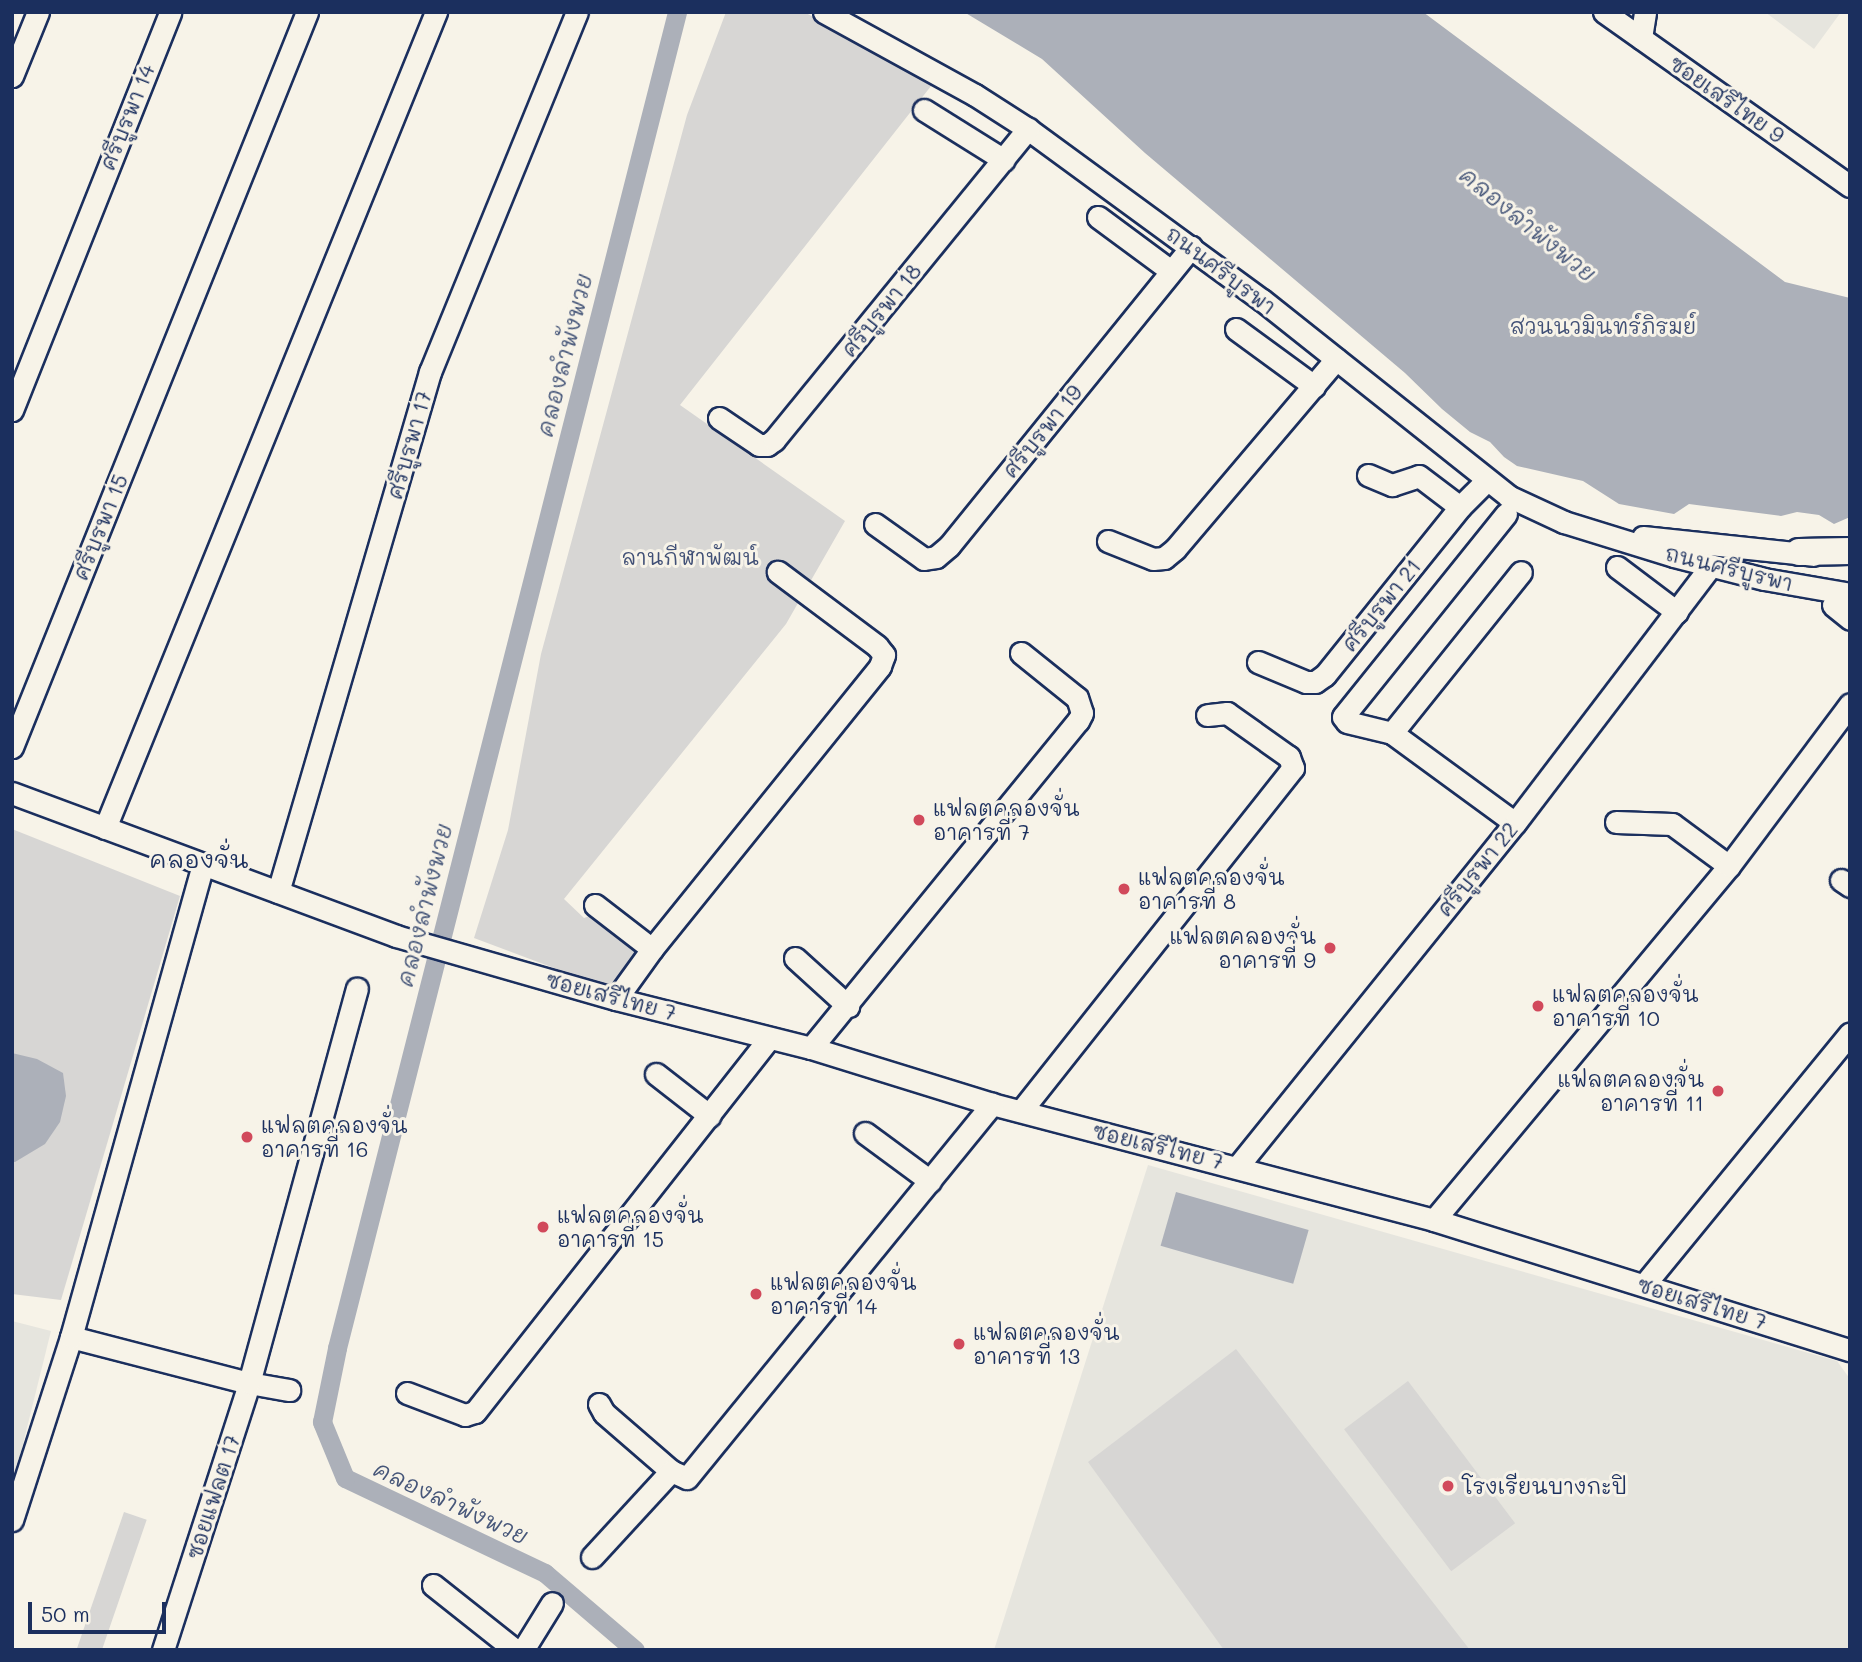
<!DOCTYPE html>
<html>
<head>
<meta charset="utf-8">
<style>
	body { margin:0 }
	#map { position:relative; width:1862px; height:1662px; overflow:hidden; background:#f7f3e8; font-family:Mali,"Playpen Sans Thai",sans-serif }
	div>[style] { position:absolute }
	.built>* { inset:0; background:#e6e5de }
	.green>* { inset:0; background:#d7d6d4; transform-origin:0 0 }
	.water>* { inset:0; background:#acb0b9; transform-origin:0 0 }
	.canal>* { height:19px; margin:-9.5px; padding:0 9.5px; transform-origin:9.5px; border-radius:9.5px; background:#acb0b9 }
	.roads { filter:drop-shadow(2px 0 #1b2f5e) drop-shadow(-2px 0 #1b2f5e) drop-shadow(0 2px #1b2f5e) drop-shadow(0 -2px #1b2f5e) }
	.minor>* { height:21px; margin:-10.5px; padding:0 10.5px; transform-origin:10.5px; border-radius:10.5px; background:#f7f3e8 }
	.major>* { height:26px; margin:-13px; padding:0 13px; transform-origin:13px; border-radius:13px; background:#f7f3e8 }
	.dots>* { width:19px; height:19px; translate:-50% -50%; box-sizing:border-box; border:4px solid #f7f3e8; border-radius:50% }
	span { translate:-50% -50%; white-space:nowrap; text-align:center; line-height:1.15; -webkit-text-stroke:6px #f7f3e8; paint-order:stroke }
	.street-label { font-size:21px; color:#1b2f5e }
	.park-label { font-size:21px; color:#415076 }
	.poi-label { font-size:21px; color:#1b2f5e }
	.left { translate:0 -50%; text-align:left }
	.right { translate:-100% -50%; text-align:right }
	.water-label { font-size:23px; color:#465679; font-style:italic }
	.quarter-label { font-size:24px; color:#1b2f5e }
	.frame { position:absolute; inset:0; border:14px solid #1b2f5e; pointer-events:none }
	.scale { position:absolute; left:28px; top:1602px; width:138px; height:32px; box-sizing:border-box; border:4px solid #1b2f5e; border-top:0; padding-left:9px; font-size:21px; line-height:24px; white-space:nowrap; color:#1b2f5e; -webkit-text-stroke:5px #f7f3e8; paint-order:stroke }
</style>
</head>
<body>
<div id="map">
	<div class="built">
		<div style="clip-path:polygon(1765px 12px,1841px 12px,1814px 49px)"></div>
		<div style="clip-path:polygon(1148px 1165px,1837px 1361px,1850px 1379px,1850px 1650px,994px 1650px)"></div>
		<div style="clip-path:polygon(12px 1321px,51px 1331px,12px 1488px)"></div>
	</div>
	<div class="green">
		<div style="clip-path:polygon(726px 12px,804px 12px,935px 81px,680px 405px,845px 521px,786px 624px,564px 899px,584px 918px,615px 907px,655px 935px,610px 989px,474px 938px,508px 830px,541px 654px,687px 115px)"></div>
		<div style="clip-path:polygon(12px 829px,180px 896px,61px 1300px,12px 1294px)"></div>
		<div style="clip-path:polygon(1236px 1349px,1470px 1650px,1224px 1650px,1088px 1462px)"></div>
		<div style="left:1408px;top:1381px;width:178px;height:80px;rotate:53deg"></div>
		<div style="left:124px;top:1512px;width:24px;height:145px;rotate:19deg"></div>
	</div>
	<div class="water">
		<div style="clip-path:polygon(964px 12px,1423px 12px,1785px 282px,1850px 298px,1850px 517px,1834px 524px,1819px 515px,1797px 512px,1781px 516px,1689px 504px,1674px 514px,1619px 504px,1583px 481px,1517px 466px,1504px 457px,1490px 442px,1470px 432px,1442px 409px,1405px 373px,1145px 153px,1042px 59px)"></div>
		<div style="clip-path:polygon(12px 1053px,37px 1059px,63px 1073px,66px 1096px,60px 1122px,45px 1144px,15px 1162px,12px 1162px)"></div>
		<div style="left:1176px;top:1192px;width:138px;height:56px;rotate:16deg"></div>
	</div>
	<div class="canal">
		<div style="left:635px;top:1650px;width:118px;rotate:-139.5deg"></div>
		<div style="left:545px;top:1573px;width:221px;rotate:-154.6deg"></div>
		<div style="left:345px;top:1478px;width:61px;rotate:-112.3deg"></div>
		<div style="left:322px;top:1422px;width:76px;rotate:-78.5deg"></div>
		<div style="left:337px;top:1348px;width:1379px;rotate:-75.72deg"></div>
	</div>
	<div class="roads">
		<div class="minor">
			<div style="left:824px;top:12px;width:172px;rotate:28.8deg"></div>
			<div style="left:975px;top:95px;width:63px;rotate:32.7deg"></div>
			<div style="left:1028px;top:129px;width:290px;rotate:36.2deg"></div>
			<div style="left:1262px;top:300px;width:315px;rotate:38.5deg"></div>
			<div style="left:1508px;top:496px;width:62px;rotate:24.9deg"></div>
			<div style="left:1564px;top:522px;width:115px;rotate:17.2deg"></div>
			<div style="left:1674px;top:556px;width:93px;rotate:14.3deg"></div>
			<div style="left:1764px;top:579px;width:87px;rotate:9.9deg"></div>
			<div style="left:1604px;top:12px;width:301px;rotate:35.3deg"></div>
			<div style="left:1641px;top:38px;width:26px;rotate:-81deg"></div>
			<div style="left:12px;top:76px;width:69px;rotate:-67.9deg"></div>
			<div style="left:924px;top:110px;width:94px;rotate:32deg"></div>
			<div style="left:1098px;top:217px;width:91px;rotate:36.5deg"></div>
			<div style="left:1236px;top:329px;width:97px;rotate:36.2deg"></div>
			<div style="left:12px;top:410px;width:428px;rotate:-68.3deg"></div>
			<div style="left:719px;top:418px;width:48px;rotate:34deg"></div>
			<div style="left:759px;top:445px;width:8px"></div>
			<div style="left:767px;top:445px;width:9px;rotate:-36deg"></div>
			<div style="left:774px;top:440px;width:402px;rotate:-50.8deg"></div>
			<div style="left:1368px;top:475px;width:26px;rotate:23deg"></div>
			<div style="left:1392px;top:485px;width:28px;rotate:-18deg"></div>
			<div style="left:1419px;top:476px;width:51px;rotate:37.1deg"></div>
			<div style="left:1506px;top:514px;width:260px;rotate:128.8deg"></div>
			<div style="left:1343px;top:717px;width:6px;rotate:51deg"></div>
			<div style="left:1347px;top:722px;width:46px;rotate:13.7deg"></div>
			<div style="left:1392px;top:733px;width:152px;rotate:36.2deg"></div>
			<div style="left:875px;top:524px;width:60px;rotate:35.5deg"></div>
			<div style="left:924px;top:559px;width:12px;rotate:-9deg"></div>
			<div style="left:936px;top:557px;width:17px;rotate:-40deg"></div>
			<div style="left:949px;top:546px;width:385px;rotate:-51deg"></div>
			<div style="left:1643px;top:537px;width:171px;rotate:6deg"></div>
			<div style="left:1108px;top:541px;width:48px;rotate:21.8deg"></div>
			<div style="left:1153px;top:559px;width:11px;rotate:-5deg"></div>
			<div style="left:1164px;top:558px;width:14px;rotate:-39deg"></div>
			<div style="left:1175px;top:549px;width:249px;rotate:-49.7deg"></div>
			<div style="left:1617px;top:567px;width:75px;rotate:36.9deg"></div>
			<div style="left:1833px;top:605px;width:22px;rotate:39deg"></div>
			<div style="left:1258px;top:662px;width:52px;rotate:22.6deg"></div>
			<div style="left:1306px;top:682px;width:9px"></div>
			<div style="left:1315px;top:682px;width:12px;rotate:-35deg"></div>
			<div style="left:1325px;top:675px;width:216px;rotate:-51.2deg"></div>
			<div style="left:1460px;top:507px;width:37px;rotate:-45deg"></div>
			<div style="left:1392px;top:733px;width:206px;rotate:-51.3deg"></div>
			<div style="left:12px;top:747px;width:792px;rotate:-68.13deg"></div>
			<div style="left:12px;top:793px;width:410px;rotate:20.4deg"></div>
			<div style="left:396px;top:936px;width:229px;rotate:16deg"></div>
			<div style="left:616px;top:999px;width:201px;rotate:14.1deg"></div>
			<div style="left:811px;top:1048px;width:189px;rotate:17.2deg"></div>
			<div style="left:992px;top:1104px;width:457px;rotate:14.7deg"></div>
			<div style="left:1434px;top:1220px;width:436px;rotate:17.4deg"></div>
			<div style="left:1616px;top:822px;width:56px;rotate:2deg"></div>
			<div style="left:1672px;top:824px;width:71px;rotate:36.4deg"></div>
			<div style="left:105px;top:828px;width:881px;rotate:-67.92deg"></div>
			<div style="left:1841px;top:880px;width:11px;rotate:34deg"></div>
			<div style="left:278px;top:892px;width:542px;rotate:-73.71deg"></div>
			<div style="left:430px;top:372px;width:389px;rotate:-67.8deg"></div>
			<div style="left:595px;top:905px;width:72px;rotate:37.7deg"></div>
			<div style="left:795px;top:958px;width:72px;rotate:42.2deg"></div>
			<div style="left:616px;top:999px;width:62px;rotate:-54.2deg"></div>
			<div style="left:652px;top:949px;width:363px;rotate:-51.1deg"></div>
			<div style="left:880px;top:666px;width:12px;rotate:-70deg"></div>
			<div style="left:884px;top:655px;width:11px;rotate:-128deg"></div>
			<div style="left:877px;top:646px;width:124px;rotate:-143.2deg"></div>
			<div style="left:811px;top:1048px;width:422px;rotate:-50.8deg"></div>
			<div style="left:1078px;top:721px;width:9px;rotate:-63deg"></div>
			<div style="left:1082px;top:713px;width:16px;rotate:-108deg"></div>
			<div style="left:1077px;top:698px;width:72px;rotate:-141.2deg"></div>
			<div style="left:656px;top:1074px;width:68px;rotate:37.9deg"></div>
			<div style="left:1021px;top:1111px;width:438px;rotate:-51.6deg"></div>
			<div style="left:1293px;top:768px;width:12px;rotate:-110deg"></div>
			<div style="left:1289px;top:757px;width:76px;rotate:-144.6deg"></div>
			<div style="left:1227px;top:713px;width:20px;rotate:174deg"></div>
			<div style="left:865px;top:1133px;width:81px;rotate:36.4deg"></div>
			<div style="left:1238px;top:1166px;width:441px;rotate:-51.1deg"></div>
			<div style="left:1515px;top:823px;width:323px;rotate:-52.7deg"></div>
			<div style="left:1434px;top:1220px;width:461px;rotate:-50.2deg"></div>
			<div style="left:1729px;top:866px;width:202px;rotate:-53.2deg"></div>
			<div style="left:1644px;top:1285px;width:325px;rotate:-50.7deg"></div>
			<div style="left:71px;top:1337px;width:184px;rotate:14.5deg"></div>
			<div style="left:249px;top:1383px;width:41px;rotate:9.9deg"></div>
			<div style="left:407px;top:1393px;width:62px;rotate:20.8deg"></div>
			<div style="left:465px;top:1415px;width:10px;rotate:-17deg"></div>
			<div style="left:475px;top:1412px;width:476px;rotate:-51.8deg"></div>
			<div style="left:599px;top:1404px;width:10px;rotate:61deg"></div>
			<div style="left:604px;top:1413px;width:89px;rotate:40.9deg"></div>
			<div style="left:671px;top:1471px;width:17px;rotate:24deg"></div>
			<div style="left:687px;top:1478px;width:483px;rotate:-50.8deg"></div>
			<div style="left:12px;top:1520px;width:192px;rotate:-72.1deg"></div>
			<div style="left:71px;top:1337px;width:491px;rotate:-74.4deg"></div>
			<div style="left:592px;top:1557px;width:117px;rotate:-47.4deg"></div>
			<div style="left:433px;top:1585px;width:105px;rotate:38.4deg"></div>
			<div style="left:163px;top:1650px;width:281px;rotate:-72.1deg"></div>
			<div style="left:249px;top:1383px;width:409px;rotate:-74.7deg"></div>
			<div style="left:523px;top:1650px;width:55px;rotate:-58.3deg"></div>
		</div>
		<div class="major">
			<div style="left:1799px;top:552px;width:51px;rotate:-1.1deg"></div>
		</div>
	</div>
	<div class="dots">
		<div style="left:919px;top:820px;background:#d1495b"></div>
		<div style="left:1124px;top:889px;background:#d1495b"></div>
		<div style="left:1330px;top:948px;background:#d1495b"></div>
		<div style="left:1538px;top:1006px;background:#d1495b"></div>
		<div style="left:1718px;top:1091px;background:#d1495b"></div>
		<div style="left:247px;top:1137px;background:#d1495b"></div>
		<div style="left:543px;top:1227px;background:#d1495b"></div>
		<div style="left:756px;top:1294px;background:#d1495b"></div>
		<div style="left:959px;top:1344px;background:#d1495b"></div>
		<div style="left:1448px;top:1486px;background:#d1495b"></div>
	</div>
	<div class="street-label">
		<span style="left:1727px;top:99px;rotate:35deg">ซอยเสรีไทย 9</span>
		<span style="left:127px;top:117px;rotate:-68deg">ศรีบูรพา 14</span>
		<span style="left:1221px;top:270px;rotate:37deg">ถนนศรีบูรพา</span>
		<span style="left:881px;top:310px;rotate:-51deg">ศรีบูรพา 18</span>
		<span style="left:1042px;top:431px;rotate:-51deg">ศรีบูรพา 19</span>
		<span style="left:409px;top:445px;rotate:-74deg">ศรีบูรพา 17</span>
		<span style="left:100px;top:527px;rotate:-68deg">ศรีบูรพา 15</span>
		<span style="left:1729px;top:568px;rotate:14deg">ถนนศรีบูรพา</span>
		<span style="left:1381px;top:605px;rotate:-51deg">ศรีบูรพา 21</span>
		<span style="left:1477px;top:869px;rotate:-51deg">ศรีบูรพา 22</span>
		<span style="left:611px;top:996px;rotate:15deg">ซอยเสรีไทย 7</span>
		<span style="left:1158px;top:1146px;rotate:14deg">ซอยเสรีไทย 7</span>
		<span style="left:1702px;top:1303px;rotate:17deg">ซอยเสรีไทย 7</span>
		<span style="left:213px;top:1497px;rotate:-72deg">ซอยแฟลต 17</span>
	</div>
	<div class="park-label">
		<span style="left:1603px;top:326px">สวนนวมินทร์ภิรมย์</span>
		<span style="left:690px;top:557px">ลานกีฬาพัฒน์</span>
	</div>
	<div class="poi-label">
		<span class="left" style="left:933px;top:820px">แฟลตคลองจั่น<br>อาคารที่ 7</span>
		<span class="left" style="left:1138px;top:889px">แฟลตคลองจั่น<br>อาคารที่ 8</span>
		<span class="right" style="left:1316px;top:948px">แฟลตคลองจั่น<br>อาคารที่ 9</span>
		<span class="left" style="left:1552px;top:1006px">แฟลตคลองจั่น<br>อาคารที่ 10</span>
		<span class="right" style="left:1704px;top:1091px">แฟลตคลองจั่น<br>อาคารที่ 11</span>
		<span class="left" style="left:261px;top:1137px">แฟลตคลองจั่น<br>อาคารที่ 16</span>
		<span class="left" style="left:557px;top:1227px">แฟลตคลองจั่น<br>อาคารที่ 15</span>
		<span class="left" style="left:770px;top:1294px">แฟลตคลองจั่น<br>อาคารที่ 14</span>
		<span class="left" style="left:973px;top:1344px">แฟลตคลองจั่น<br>อาคารที่ 13</span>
		<span class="left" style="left:1462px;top:1486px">โรงเรียนบางกะปิ</span>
	</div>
	<div class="water-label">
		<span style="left:1528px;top:224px;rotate:39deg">คลองลำพังพวย</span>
		<span style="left:564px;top:355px;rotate:-76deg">คลองลำพังพวย</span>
		<span style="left:424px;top:905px;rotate:-76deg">คลองลำพังพวย</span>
		<span style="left:451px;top:1502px;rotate:25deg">คลองลำพังพวย</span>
	</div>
	<div class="quarter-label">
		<span style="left:199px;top:859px">คลองจั่น</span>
	</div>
	<div class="frame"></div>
	<div class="scale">50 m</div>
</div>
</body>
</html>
